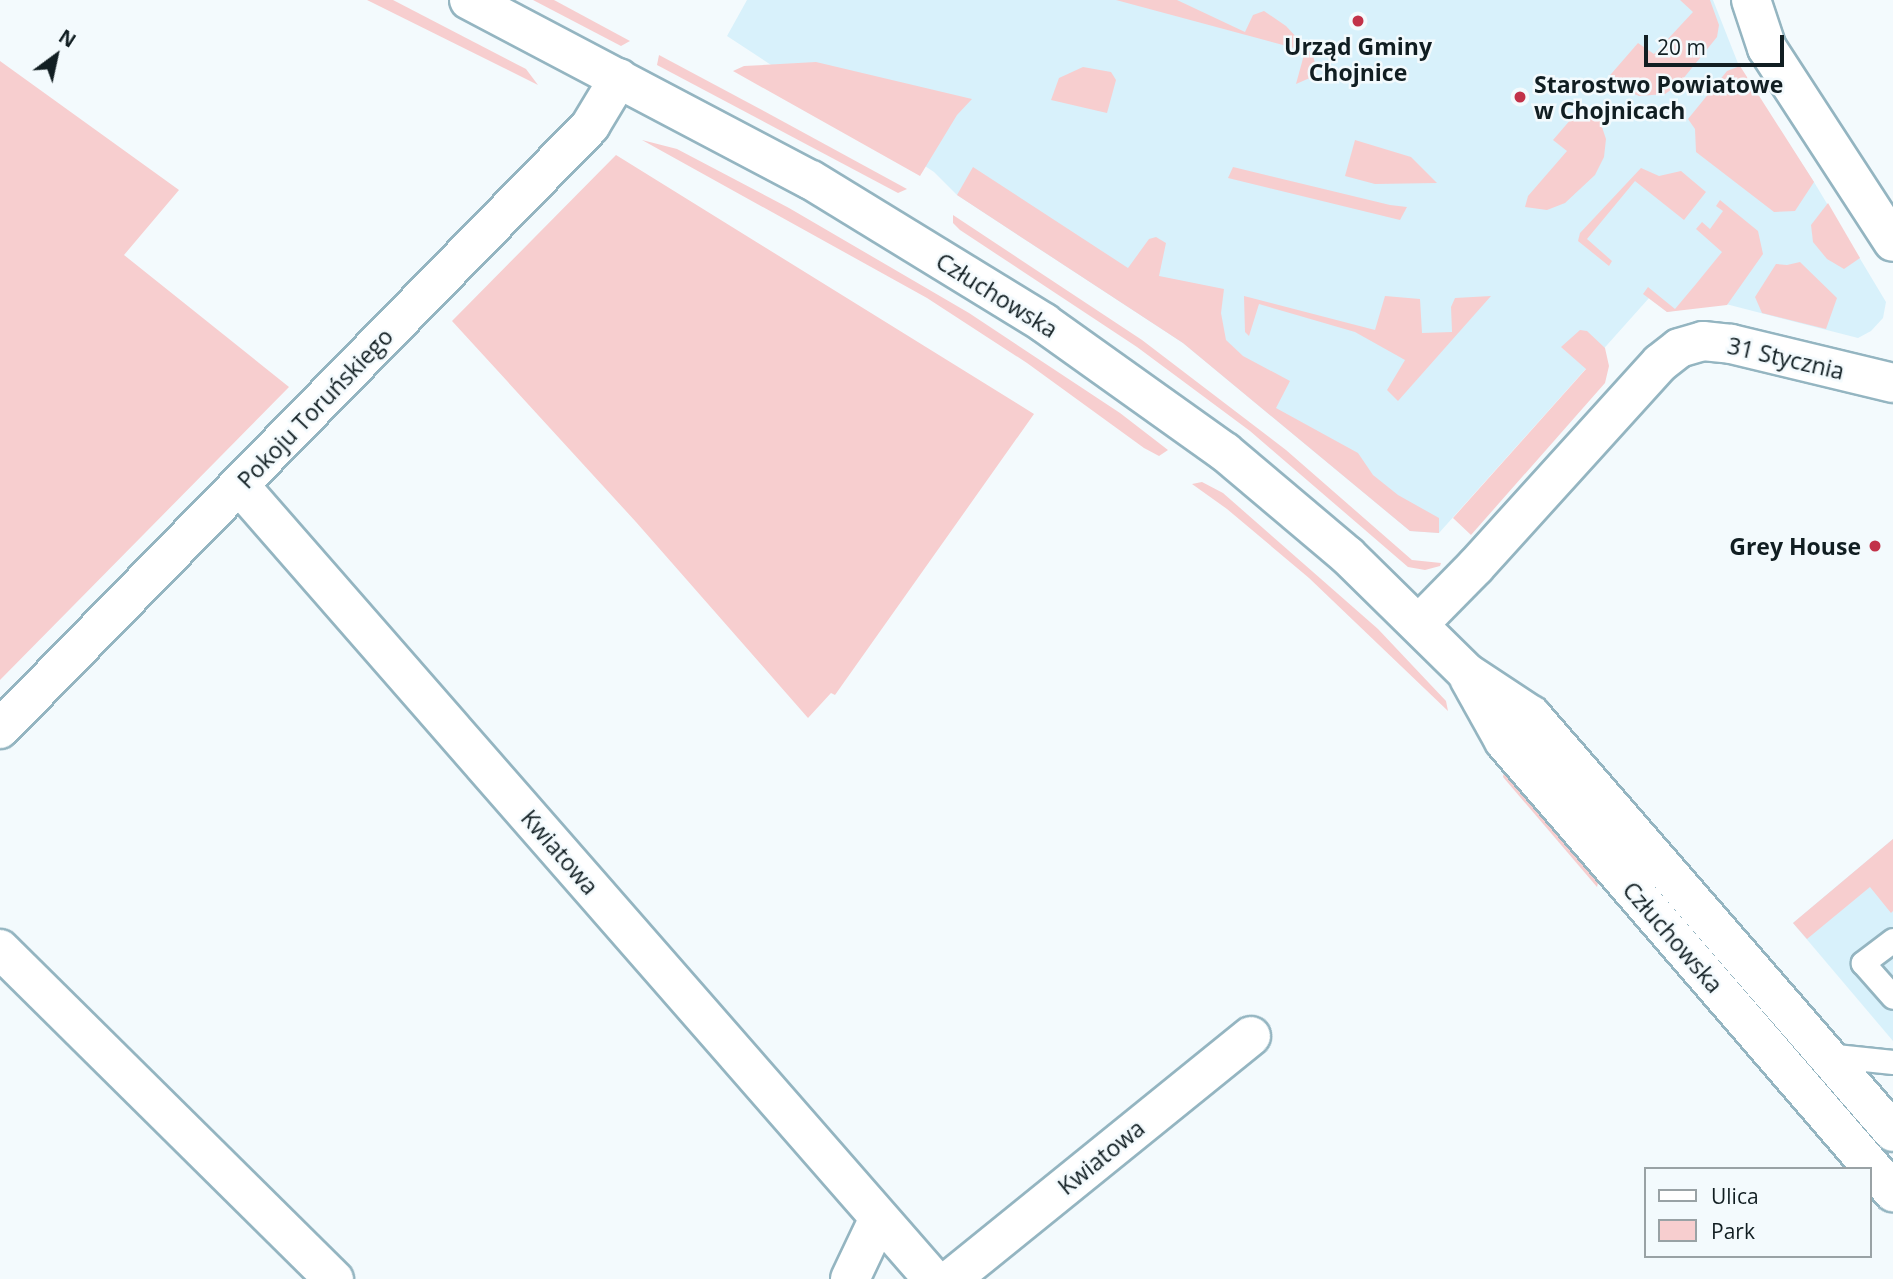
<!DOCTYPE html>
<html>
<head>
<meta charset="utf-8">
<style>
	body { margin:0 }
	#map { position:relative; width:1893px; height:1279px; overflow:hidden; background:#f3fafd; font-family:"Open Sans",sans-serif }
	div>[style] { position:absolute }
	.built>* { inset:0; background:#d8f1fb }
	.green>* { inset:0; background:#f7cecf }
	.roads { filter:drop-shadow(2px 0 #94b5c1) drop-shadow(-2px 0 #94b5c1) drop-shadow(0 2px #94b5c1) drop-shadow(0 -2px #94b5c1) }
	.lane>* { height:23px; margin:-11.5px; padding:0 11.5px; transform-origin:11.5px; border-radius:11.5px; background:#fff }
	.street>* { height:38px; margin:-19px; padding:0 19px; transform-origin:19px; border-radius:19px; background:#fff }
	.secondary>* { height:38px; margin:-19px; padding:0 19px; transform-origin:19px; border-radius:19px; background:#fff }
	.dots>* { width:19px; height:19px; translate:-50% -50%; box-sizing:border-box; border:4px solid #f3fafd; border-radius:50% }
	span { translate:-50% -50%; white-space:nowrap; text-align:center; line-height:1.15; -webkit-text-stroke:5px #f3fafd; paint-order:stroke }
	.poi-label { font-size:23px; color:#111e22; font-weight:700 }
	.left { translate:0 -50%; text-align:left }
	.right { translate:-100% -50%; text-align:right }
	.street-label { font-size:23px; color:#111e22 }
	.legend { position:absolute; left:1644px; top:1167px; width:228px; height:91px; box-sizing:border-box; background:#f3fafd; border:2px solid #99a2a5; margin:0; padding:9px 12px; list-style:none; font-size:21px; color:#111e22 }
	.legend li { display:flex; align-items:center; gap:14px; height:35px }
	.legend b { width:35px; border:2px solid #99a2a5 }
	.north { position:absolute; left:21px; top:21px; width:70px; height:70px; -webkit-text-stroke:5px #f3fafd; paint-order:stroke; rotate:33deg; font-size:19px; font-weight:700; line-height:28px; text-align:center; color:#111e22 }
	.north::after { content:''; display:block; margin:auto; width:24px; height:32px; background:#111e22; clip-path:polygon(50% 0,100% 100%,50% 72%,0 100%) }
	.scale { position:absolute; left:1644px; top:35px; width:140px; height:32px; box-sizing:border-box; border:4px solid #111e22; border-top:0; padding-left:9px; font-size:21px; line-height:24px; white-space:nowrap; color:#111e22; -webkit-text-stroke:5px #f3fafd; paint-order:stroke }
</style>
</head>
<body>
<div id="map">
	<div class="built">
		<div style="clip-path:polygon(747px 0,1713px 0,1741px 71px,1814px 182px,1886px 302px,1883px 318px,1871px 331px,1858px 338px,1722px 303px,1667px 312px,1649px 298px,1439px 533px,1410px 531px,1183px 343px,957px 195px,934px 172px,727px 36px)"></div>
		<div style="clip-path:polygon(1893px 839px,1893px 1041px,1793px 923px)"></div>
	</div>
	<div class="green">
		<div style="clip-path:polygon(367px 0,393px 0,526px 69px,538px 85px)"></div>
		<div style="clip-path:polygon(533px 0,554px 0,630px 41px,621px 46px)"></div>
		<div style="clip-path:polygon(1116px 0,1177px 0,1245px 32px,1253px 15px,1264px 11px,1286px 26px,1313px 55px,1316px 68px,1312px 77px,1296px 84px,1305px 51px)"></div>
		<div style="clip-path:polygon(1680px 0,1710px 0,1719px 25px,1717px 37px,1678px 85px,1665px 94px,1639px 96px,1605px 81px,1638px 43px,1654px 54px,1693px 12px)"></div>
		<div style="clip-path:polygon(659px 55px,762px 110px,907px 189px,898px 193px,657px 65px)"></div>
		<div style="clip-path:polygon(0 61px,179px 190px,124px 255px,289px 387px,0 680px)"></div>
		<div style="clip-path:polygon(816px 62px,972px 99px,957px 115px,920px 176px,733px 71px,744px 66px)"></div>
		<div style="clip-path:polygon(1740px 66px,1814px 182px,1795px 211px,1774px 212px,1696px 152px,1695px 129px,1688px 119px,1727px 71px)"></div>
		<div style="clip-path:polygon(1083px 67px,1111px 72px,1116px 80px,1107px 113px,1051px 100px,1059px 78px)"></div>
		<div style="clip-path:polygon(1584px 104px,1600px 121px,1606px 139px,1604px 157px,1595px 175px,1565px 203px,1547px 210px,1525px 207px,1528px 196px,1567px 151px,1553px 140px)"></div>
		<div style="clip-path:polygon(642px 140px,677px 149px,789px 208px,969px 313px,1120px 413px,1168px 450px,1159px 456px,1144px 448px,1027px 363px,927px 298px)"></div>
		<div style="clip-path:polygon(1355px 140px,1411px 157px,1437px 183px,1375px 184px,1345px 176px)"></div>
		<div style="clip-path:polygon(616px 155px,1034px 414px,835px 695px,831px 693px,808px 718px,636px 522px,452px 321px)"></div>
		<div style="clip-path:polygon(973px 167px,1128px 268px,1149px 239px,1156px 237px,1166px 243px,1159px 276px,1224px 289px,1221px 313px,1226px 340px,1243px 356px,1290px 381px,1276px 408px,1358px 453px,1373px 475px,1398px 495px,1439px 518px,1439px 533px,1410px 531px,1183px 343px,957px 195px)"></div>
		<div style="clip-path:polygon(1233px 167px,1390px 205px,1407px 207px,1400px 220px,1228px 178px)"></div>
		<div style="clip-path:polygon(1641px 168px,1659px 176px,1681px 171px,1706px 192px,1684px 220px,1635px 181px,1587px 239px,1612px 261px,1609px 266px,1578px 241px,1580px 233px)"></div>
		<div style="clip-path:polygon(1720px 200px,1758px 231px,1763px 254px,1727px 305px,1667px 312px,1643px 294px,1648px 287px,1675px 309px,1696px 284px,1722px 252px,1696px 229px,1702px 222px,1710px 229px,1723px 211px,1716px 206px)"></div>
		<div style="clip-path:polygon(1828px 203px,1860px 258px,1844px 269px,1827px 259px,1813px 242px,1811px 225px)"></div>
		<div style="clip-path:polygon(953px 215px,1142px 340px,1286px 450px,1412px 560px,1441px 563px,1440px 566px,1425px 570px,1408px 567px,1250px 431px,1137px 347px,960px 230px,953px 223px)"></div>
		<div style="clip-path:polygon(1800px 262px,1837px 298px,1826px 329px,1762px 313px,1755px 297px,1776px 264px,1787px 265px)"></div>
		<div style="clip-path:polygon(1244px 296px,1375px 330px,1385px 296px,1420px 299px,1422px 333px,1452px 332px,1451px 307px,1455px 298px,1491px 296px,1398px 401px,1387px 390px,1405px 360px,1355px 332px,1259px 304px,1249px 336px,1245px 332px)"></div>
		<div style="clip-path:polygon(1580px 330px,1587px 331px,1605px 348px,1609px 366px,1605px 383px,1471px 535px,1453px 518px,1586px 369px,1561px 347px)"></div>
		<div style="clip-path:polygon(1202px 482px,1223px 493px,1378px 629px,1446px 701px,1448px 711px,1309px 578px,1227px 509px,1192px 484px)"></div>
		<div style="clip-path:polygon(1505px 766px,1600px 874px,1597px 887px,1503px 777px)"></div>
		<div style="clip-path:polygon(1893px 839px,1893px 911px,1891px 913px,1870px 887px,1807px 939px,1793px 923px)"></div>
	</div>
	<div class="roads">
		<div class="lane">
			<div style="left:1893px;top:940px;width:38px;rotate:143deg"></div>
			<div style="left:1863px;top:963px;width:45px;rotate:48.6deg"></div>
			<div style="left:1826px;top:1055px;width:67px;rotate:6deg"></div>
		</div>
		<div class="street">
			<div style="left:1751px;top:0;width:51px;rotate:71.6deg"></div>
			<div style="left:1767px;top:48px;width:231px;rotate:57deg"></div>
			<div style="left:240px;top:486px;width:1053px;rotate:48.85deg"></div>
			<div style="left:1419px;top:624px;width:80px;rotate:-45.5deg"></div>
			<div style="left:1475px;top:567px;width:275px;rotate:-47.8deg"></div>
			<div style="left:1660px;top:363px;width:24px;rotate:-38deg"></div>
			<div style="left:1679px;top:348px;width:25px;rotate:-16deg"></div>
			<div style="left:1703px;top:341px;width:28px;rotate:6deg"></div>
			<div style="left:1731px;top:344px;width:167px;rotate:13.5deg"></div>
			<div style="left:0;top:729px;width:844px;rotate:-45.62deg"></div>
			<div style="left:590px;top:126px;width:56px;rotate:-58.9deg"></div>
			<div style="left:0;top:949px;width:470px;rotate:44.7deg"></div>
			<div style="left:850px;top:1279px;width:65px;rotate:-64.6deg"></div>
			<div style="left:951px;top:1279px;width:386px;rotate:-39deg"></div>
		</div>
		<div class="secondary">
			<div style="left:469px;top:0;width:386px;rotate:27.8deg"></div>
			<div style="left:811px;top:180px;width:273px;rotate:31.5deg"></div>
			<div style="left:1044px;top:323px;width:222px;rotate:35.5deg"></div>
			<div style="left:1225px;top:452px;width:160px;rotate:40.2deg"></div>
			<div style="left:1347px;top:555px;width:168px;rotate:44.5deg"></div>
			<div style="left:1467px;top:673px;width:77px;rotate:33.3deg"></div>
			<div style="left:1531px;top:715px;width:552px;rotate:49.04deg"></div>
			<div style="left:1469px;top:678px;width:72px;rotate:60.9deg"></div>
			<div style="left:1504px;top:741px;width:596px;rotate:49.22deg"></div>
		</div>
	</div>
	<div class="dots">
		<div style="left:1358px;top:21px;background:#c23249"></div>
		<div style="left:1520px;top:97px;background:#c23249"></div>
		<div style="left:1875px;top:546px;background:#c23249"></div>
	</div>
	<div class="poi-label">
		<span style="left:1358px;top:59px">Urząd Gminy<br>Chojnice</span>
		<span class="left" style="left:1534px;top:97px">Starostwo Powiatowe<br>w Chojnicach</span>
		<span class="right" style="left:1861px;top:546px">Grey House</span>
	</div>
	<div class="street-label">
		<span style="left:997px;top:295px;rotate:32deg">Człuchowska</span>
		<span style="left:1786px;top:358px;rotate:13deg">31 Stycznia</span>
		<span style="left:315px;top:408px;rotate:-46deg">Pokoju Toruńskiego</span>
		<span style="left:560px;top:852px;rotate:49deg">Kwiatowa</span>
		<span style="left:1673px;top:937px;rotate:49deg">Człuchowska</span>
		<span style="left:1101px;top:1157px;rotate:-39deg">Kwiatowa</span>
	</div>
	<ul class="legend">
	<li><b style="height:9px;background:#fff"></b>Ulica</li>
	<li><b style="height:19px;background:#f7cecf"></b>Park</li>
	</ul>
	<div class="north">N</div>
	<div class="scale">20 m</div>
</div>
</body>
</html>
